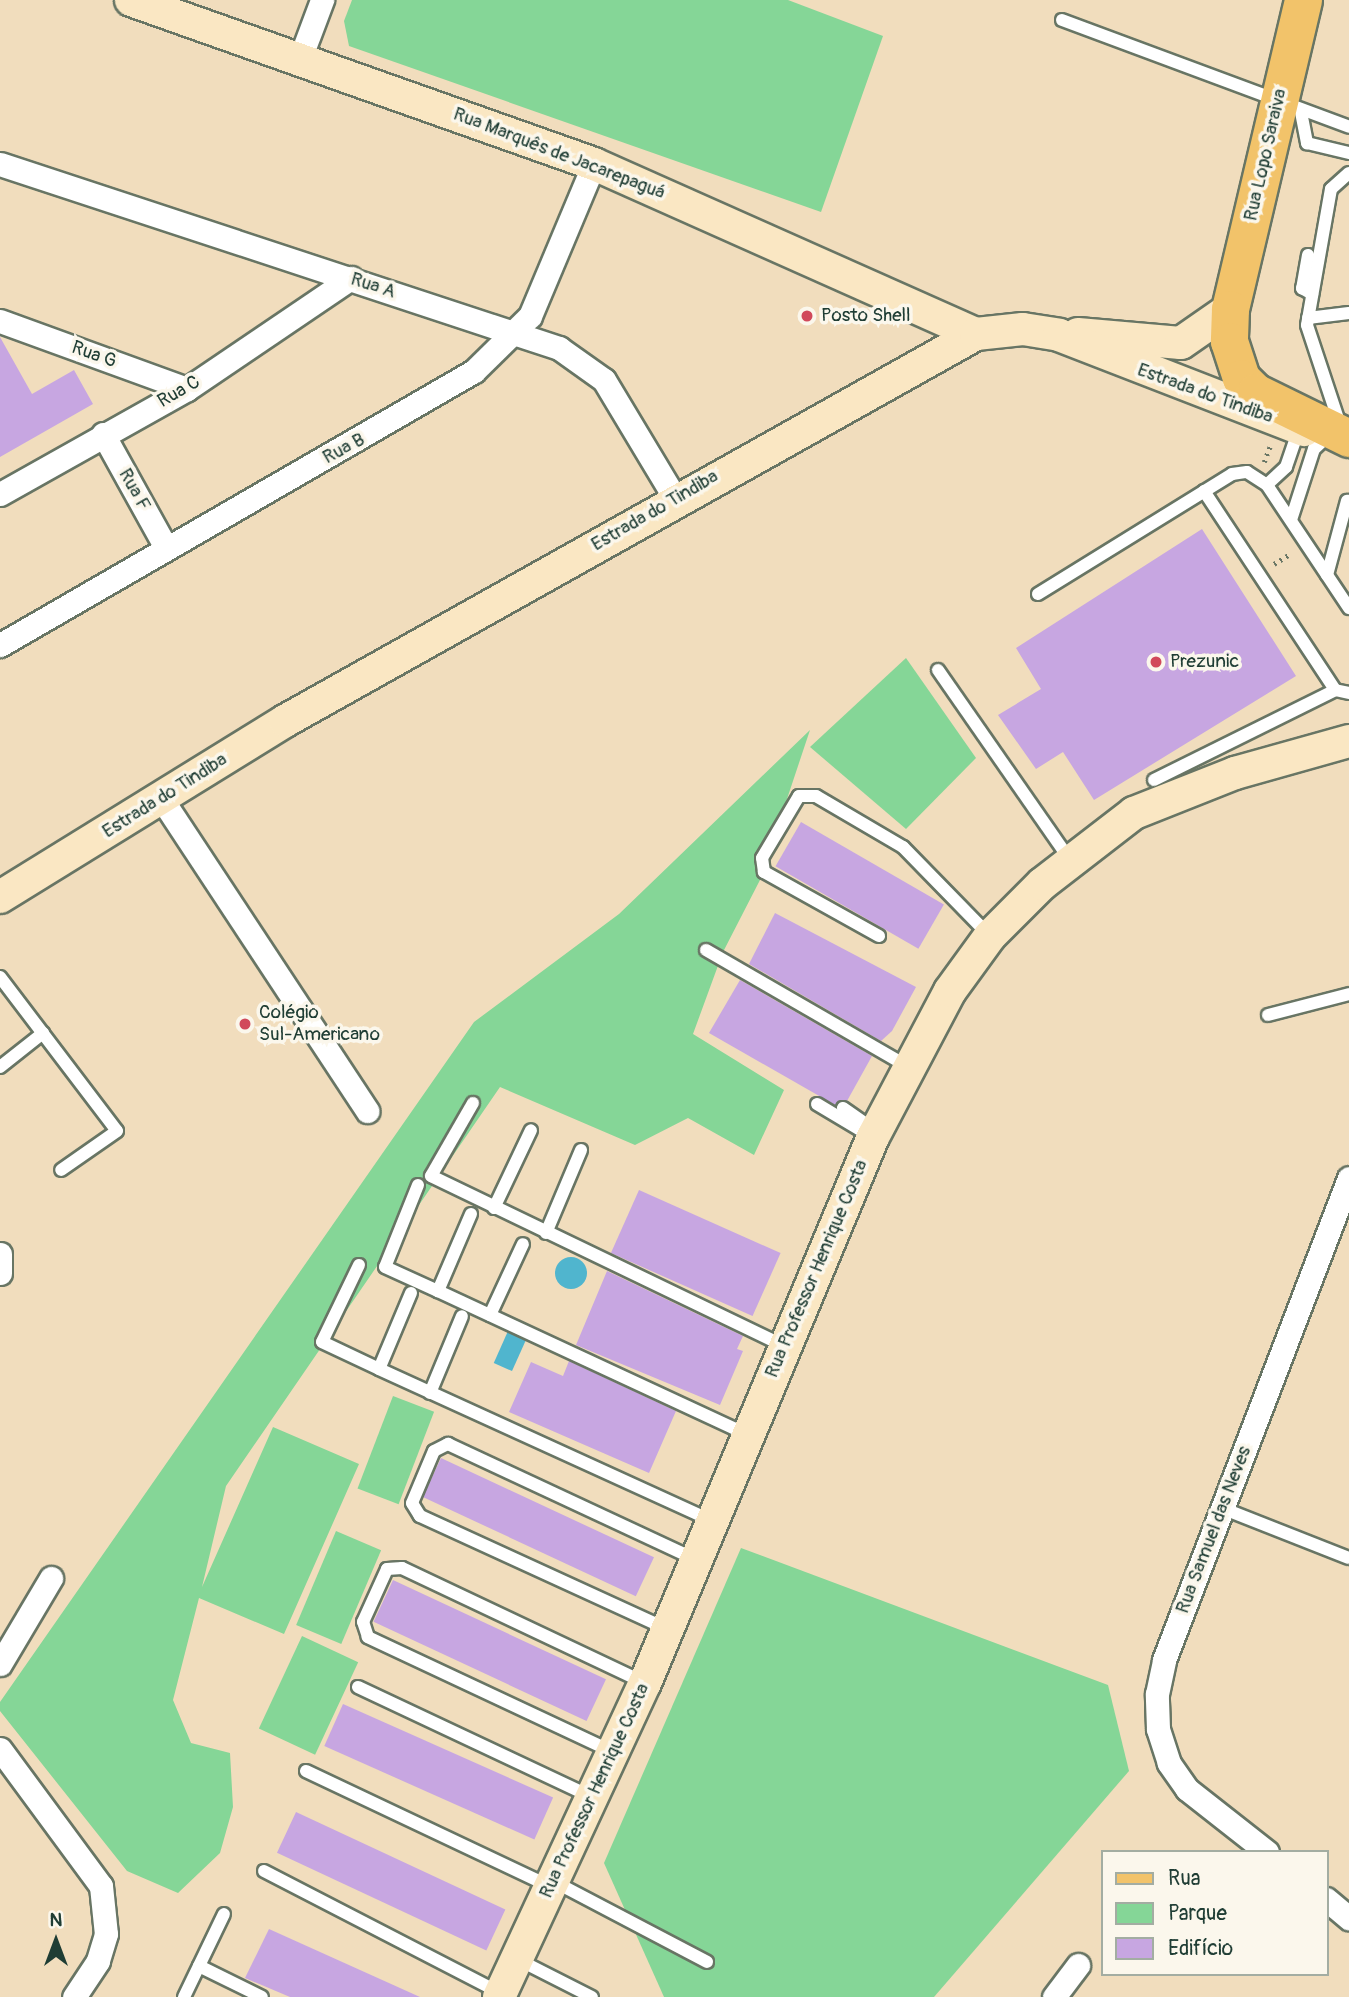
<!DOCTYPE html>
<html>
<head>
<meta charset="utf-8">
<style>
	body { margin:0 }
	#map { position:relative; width:1349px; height:1997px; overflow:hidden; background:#f1ddbd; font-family:Pangolin,sans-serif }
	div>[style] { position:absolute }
	.green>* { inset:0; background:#85d697; transform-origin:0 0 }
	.water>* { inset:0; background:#50b5ce; transform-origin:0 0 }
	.round { border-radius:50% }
	.building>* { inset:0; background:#c7a6e1; transform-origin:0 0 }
	.path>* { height:4.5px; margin-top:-2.25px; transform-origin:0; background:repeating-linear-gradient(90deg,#687564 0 2px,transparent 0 7px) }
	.roads { filter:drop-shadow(2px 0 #687564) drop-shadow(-2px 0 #687564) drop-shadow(0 2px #687564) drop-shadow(0 -2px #687564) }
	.lane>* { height:12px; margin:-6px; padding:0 6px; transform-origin:6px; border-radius:6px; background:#fff }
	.street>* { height:23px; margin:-11.5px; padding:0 11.5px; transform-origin:11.5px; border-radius:11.5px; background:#fff }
	.secondary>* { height:32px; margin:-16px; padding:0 16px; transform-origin:16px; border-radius:16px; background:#fae7c3 }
	.primary>* { height:37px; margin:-18.5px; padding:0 18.5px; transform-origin:18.5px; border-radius:18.5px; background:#f2c36a }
	.dots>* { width:19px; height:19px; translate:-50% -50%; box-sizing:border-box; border:4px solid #fbf7ec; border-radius:50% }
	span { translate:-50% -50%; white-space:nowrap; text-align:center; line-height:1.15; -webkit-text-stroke:7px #fbf7ec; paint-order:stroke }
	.street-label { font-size:19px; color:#1f3d34 }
	.poi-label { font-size:19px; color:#1f3d34 }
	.left { translate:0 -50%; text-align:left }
	.legend { position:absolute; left:1101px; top:1850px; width:228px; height:126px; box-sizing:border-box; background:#fbf7ec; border:2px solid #a3ada2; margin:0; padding:9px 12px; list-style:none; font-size:21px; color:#1f3d34 }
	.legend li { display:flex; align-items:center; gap:14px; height:35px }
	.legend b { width:35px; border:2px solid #a3ada2 }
	.north { position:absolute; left:21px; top:1906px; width:70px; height:70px; -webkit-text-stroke:5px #fbf7ec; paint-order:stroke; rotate:0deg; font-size:19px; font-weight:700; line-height:28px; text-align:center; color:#1f3d34 }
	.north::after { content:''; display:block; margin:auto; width:24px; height:32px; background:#1f3d34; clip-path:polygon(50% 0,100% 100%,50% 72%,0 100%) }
</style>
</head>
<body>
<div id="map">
	<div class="green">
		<div style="clip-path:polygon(352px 0,788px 0,883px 36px,821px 212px,349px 46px,344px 21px)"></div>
		<div style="clip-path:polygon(906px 658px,976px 758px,906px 829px,810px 747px)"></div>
		<div style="clip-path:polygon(810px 730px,760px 880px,723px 952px,693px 1034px,784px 1090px,754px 1155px,688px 1118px,635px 1145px,500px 1087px,226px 1486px,202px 1587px,273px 1427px,359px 1464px,284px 1634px,199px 1598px,173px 1700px,191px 1743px,230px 1753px,233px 1807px,220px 1853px,178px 1893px,127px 1871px,0 1711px,0 1702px,474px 1022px,619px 914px)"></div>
		<div style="left:393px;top:1396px;width:44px;height:99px;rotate:21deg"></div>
		<div style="left:336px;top:1531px;width:49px;height:102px;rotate:23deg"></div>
		<div style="clip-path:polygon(741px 1548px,1108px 1685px,1129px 1771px,934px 1997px,664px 1997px,604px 1863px)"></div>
		<div style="left:302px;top:1636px;width:62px;height:102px;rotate:25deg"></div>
	</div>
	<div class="water">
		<div class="round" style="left:555px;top:1257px;width:32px;height:32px"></div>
		<div style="left:508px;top:1331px;width:20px;height:35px;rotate:24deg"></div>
	</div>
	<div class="building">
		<div style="clip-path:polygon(0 337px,32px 394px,74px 370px,93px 404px,0 457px)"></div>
		<div style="clip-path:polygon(1202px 529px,1296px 676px,1094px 800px,1063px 752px,1036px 769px,998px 715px,1041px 689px,1016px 648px)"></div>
		<div style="left:801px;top:822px;width:165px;height:51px;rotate:30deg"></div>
		<div style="clip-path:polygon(775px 913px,916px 987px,892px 1031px,881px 1041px,749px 964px)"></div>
		<div style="clip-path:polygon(740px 980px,872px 1056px,847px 1101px,835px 1105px,709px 1033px)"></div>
		<div style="left:639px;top:1190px;width:155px;height:69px;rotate:24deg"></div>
		<div style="clip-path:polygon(607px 1271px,743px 1336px,737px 1349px,743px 1351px,720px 1405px,576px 1345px)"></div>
		<div style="clip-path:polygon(569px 1361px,676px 1411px,649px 1473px,509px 1412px,531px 1362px,563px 1376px)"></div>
		<div style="left:441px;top:1458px;width:235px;height:43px;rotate:25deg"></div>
		<div style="left:393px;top:1580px;width:235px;height:46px;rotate:25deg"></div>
		<div style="left:343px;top:1704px;width:230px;height:46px;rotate:24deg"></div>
		<div style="left:296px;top:1812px;width:231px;height:45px;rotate:25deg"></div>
		<div style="clip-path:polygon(269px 1929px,420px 1997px,290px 1997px,245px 1978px)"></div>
	</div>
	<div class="path">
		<div style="left:1264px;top:462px;width:19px;rotate:-69deg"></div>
		<div style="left:1274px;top:564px;width:19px;rotate:-32deg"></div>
	</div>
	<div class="roads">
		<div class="lane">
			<div style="left:1062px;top:20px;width:306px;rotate:20.4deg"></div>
			<div style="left:1301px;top:112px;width:32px;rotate:79deg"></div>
			<div style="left:1307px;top:143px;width:43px;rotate:13.4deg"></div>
			<div style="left:1308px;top:255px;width:34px;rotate:100deg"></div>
			<div style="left:1302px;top:288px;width:12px;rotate:31deg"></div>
			<div style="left:1308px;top:318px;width:41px;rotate:-7deg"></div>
			<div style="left:1340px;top:425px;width:105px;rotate:-108.3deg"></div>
			<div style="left:1307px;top:325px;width:138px;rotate:-80deg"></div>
			<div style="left:1331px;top:189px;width:24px;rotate:-42deg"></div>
			<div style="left:1299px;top:429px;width:40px;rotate:108.9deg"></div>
			<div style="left:1286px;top:467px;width:26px;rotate:137deg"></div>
			<div style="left:1267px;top:485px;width:148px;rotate:56.3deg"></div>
			<div style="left:1204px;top:491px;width:238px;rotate:56.6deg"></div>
			<div style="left:1335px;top:690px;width:14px;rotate:12deg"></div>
			<div style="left:1291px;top:520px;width:75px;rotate:-72.1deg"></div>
			<div style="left:1314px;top:449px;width:16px;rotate:-43deg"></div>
			<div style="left:1327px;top:575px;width:77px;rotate:-74.9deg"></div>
			<div style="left:1038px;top:594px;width:228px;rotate:-31.7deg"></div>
			<div style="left:1232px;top:474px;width:15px;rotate:-8deg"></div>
			<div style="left:1247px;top:472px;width:24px;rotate:33deg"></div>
			<div style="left:938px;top:670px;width:231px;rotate:55.2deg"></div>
			<div style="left:1154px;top:780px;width:202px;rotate:-26.4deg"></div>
			<div style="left:879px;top:936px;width:132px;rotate:-150.9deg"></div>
			<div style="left:764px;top:872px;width:14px;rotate:-98deg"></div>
			<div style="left:762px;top:858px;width:72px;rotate:-59.2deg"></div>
			<div style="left:799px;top:796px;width:17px"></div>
			<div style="left:816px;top:796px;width:101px;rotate:30.4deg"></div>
			<div style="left:903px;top:847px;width:124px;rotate:45.7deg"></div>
			<div style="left:706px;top:950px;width:232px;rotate:30deg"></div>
			<div style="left:0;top:977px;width:193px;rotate:52.8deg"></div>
			<div style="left:117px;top:1131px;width:68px;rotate:145.1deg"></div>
			<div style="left:1268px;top:1015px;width:84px;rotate:-14.5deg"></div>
			<div style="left:0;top:1067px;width:55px;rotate:-38.3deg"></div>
			<div style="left:473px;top:1103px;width:84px;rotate:119.9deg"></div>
			<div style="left:431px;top:1176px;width:392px;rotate:25.7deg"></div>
			<div style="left:817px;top:1104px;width:64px;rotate:31deg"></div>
			<div style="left:843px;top:1108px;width:24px;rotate:35deg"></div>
			<div style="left:418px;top:1185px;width:88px;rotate:111.9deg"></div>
			<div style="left:385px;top:1267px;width:58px;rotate:24.4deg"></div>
			<div style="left:494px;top:1208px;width:86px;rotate:-64.6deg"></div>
			<div style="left:471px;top:1214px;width:84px;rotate:113.2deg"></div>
			<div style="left:438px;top:1291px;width:342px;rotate:24.9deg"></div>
			<div style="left:546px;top:1233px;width:90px;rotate:-67.1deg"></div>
			<div style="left:359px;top:1265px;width:85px;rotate:115.7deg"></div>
			<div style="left:322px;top:1342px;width:63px;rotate:25.3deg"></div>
			<div style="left:411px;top:1293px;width:82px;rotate:112.8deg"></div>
			<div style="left:379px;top:1369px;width:365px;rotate:24.5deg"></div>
			<div style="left:490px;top:1315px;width:78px;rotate:-65.1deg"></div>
			<div style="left:430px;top:1393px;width:83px;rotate:-67.4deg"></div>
			<div style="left:1222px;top:1508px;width:136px;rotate:21.5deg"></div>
			<div style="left:667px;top:1629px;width:272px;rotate:-155.4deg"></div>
			<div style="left:420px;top:1516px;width:15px;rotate:-122deg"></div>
			<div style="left:412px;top:1503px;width:56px;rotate:-67.1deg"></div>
			<div style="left:434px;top:1451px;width:16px;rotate:-27deg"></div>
			<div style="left:448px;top:1444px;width:272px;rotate:25deg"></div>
			<div style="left:358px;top:1687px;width:259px;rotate:25.2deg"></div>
			<div style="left:613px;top:1752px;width:271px;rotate:-154.9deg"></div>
			<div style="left:368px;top:1637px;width:16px;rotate:-108deg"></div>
			<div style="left:363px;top:1622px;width:58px;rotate:-65.6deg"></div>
			<div style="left:387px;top:1569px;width:15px;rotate:-4deg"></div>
			<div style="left:402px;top:1568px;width:269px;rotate:25.3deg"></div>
			<div style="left:306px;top:1771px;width:269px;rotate:25.3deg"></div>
			<div style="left:264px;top:1871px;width:266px;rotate:27.3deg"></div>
			<div style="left:553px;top:1881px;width:174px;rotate:27.7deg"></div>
			<div style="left:517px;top:1959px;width:84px;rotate:26.9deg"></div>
			<div style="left:199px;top:1966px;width:70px;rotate:26.2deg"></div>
			<div style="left:184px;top:1997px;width:92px;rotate:-64.3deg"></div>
		</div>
		<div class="street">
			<div style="left:301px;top:56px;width:60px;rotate:-69.4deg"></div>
			<div style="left:0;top:164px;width:589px;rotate:18.22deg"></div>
			<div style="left:559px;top:348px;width:55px;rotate:35.4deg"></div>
			<div style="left:604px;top:380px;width:140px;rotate:59deg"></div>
			<div style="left:0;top:321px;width:199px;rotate:20deg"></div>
			<div style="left:103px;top:434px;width:128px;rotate:61deg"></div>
			<div style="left:0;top:494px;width:214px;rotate:-29.3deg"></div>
			<div style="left:187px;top:389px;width:198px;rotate:-34.1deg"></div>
			<div style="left:0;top:645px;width:547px;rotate:-30.03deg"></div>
			<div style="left:474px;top:371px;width:78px;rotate:-44.5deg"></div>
			<div style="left:530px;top:316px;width:165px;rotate:-67.2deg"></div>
			<div style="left:161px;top:798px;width:375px;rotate:56.6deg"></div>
			<div style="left:0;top:1254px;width:19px;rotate:90deg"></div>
			<div style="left:0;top:1664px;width:100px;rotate:-59.3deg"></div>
			<div style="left:0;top:1749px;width:170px;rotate:53.6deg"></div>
			<div style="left:101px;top:1886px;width:48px;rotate:84.1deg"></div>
			<div style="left:106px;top:1934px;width:28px;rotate:107deg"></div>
			<div style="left:98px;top:1961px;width:43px;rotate:123.7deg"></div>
			<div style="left:1267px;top:1852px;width:102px;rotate:-141.8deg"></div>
			<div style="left:1187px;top:1789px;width:32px;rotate:-125deg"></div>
			<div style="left:1169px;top:1763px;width:36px;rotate:-108deg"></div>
			<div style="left:1158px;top:1729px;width:35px;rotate:-92deg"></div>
			<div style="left:1157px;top:1694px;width:35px;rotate:-78deg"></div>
			<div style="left:1164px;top:1660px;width:516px;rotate:-69deg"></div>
			<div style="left:1326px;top:1899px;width:30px;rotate:40deg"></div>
			<div style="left:1054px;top:1997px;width:40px;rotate:-53deg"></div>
		</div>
		<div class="secondary">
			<div style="left:131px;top:0;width:491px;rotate:19.5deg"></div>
			<div style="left:594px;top:164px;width:418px;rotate:24deg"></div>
			<div style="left:1078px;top:334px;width:103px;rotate:5deg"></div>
			<div style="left:1181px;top:343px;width:60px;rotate:-34.8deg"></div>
			<div style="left:0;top:897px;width:335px;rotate:-31.7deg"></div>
			<div style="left:285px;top:721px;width:792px;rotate:-29.25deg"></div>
			<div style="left:976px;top:334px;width:47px;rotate:-6.1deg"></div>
			<div style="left:1023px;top:329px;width:36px;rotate:9deg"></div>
			<div style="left:1059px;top:335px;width:263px;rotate:21.2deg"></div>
			<div style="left:499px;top:1997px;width:346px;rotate:-65.1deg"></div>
			<div style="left:645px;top:1683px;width:592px;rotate:-67.34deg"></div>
			<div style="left:873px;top:1137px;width:165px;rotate:-62.2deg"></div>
			<div style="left:950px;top:991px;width:68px;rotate:-54deg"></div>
			<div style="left:990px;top:936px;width:74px;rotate:-45deg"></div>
			<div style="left:1042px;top:884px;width:116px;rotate:-37.7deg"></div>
			<div style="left:1134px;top:813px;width:109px;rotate:-21.6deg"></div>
			<div style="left:1235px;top:773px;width:118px;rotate:-15.7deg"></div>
		</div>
		<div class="primary">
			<div style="left:1303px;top:0;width:318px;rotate:103.3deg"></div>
			<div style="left:1230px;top:309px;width:32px;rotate:92deg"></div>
			<div style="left:1229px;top:341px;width:39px;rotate:72deg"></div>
			<div style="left:1241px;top:378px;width:20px;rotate:45deg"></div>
			<div style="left:1255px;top:392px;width:105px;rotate:26.1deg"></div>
		</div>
	</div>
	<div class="dots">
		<div style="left:807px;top:316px;background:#d1495b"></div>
		<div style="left:1156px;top:662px;background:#d1495b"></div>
		<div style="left:245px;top:1024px;background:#d1495b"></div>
	</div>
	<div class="street-label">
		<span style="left:559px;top:154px;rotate:21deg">Rua Marquês de Jacarepaguá</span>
		<span style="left:1266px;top:155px;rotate:-77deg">Rua Lopo Saraiva</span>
		<span style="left:373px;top:286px;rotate:18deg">Rua A</span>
		<span style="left:94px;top:355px;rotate:20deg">Rua G</span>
		<span style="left:179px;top:392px;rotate:-30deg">Rua C</span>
		<span style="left:1205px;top:394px;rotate:20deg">Estrada do Tindiba</span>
		<span style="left:344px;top:449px;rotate:-28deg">Rua B</span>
		<span style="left:134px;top:490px;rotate:61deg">Rua F</span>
		<span style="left:655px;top:511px;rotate:-30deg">Estrada do Tindiba</span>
		<span style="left:165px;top:796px;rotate:-32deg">Estrada do Tindiba</span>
		<span style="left:817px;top:1269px;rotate:-67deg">Rua Professor Henrique Costa</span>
		<span style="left:1214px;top:1530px;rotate:-69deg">Rua Samuel das Neves</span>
		<span style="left:595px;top:1791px;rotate:-65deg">Rua Professor Henrique Costa</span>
	</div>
	<div class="poi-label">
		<span class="left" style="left:821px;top:316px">Posto Shell</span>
		<span class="left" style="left:1170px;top:662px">Prezunic</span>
		<span class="left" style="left:259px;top:1024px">Colégio<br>Sul-Americano</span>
	</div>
	<ul class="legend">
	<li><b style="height:9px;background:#f2c36a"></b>Rua</li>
	<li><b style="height:19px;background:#85d697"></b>Parque</li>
	<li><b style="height:19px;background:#c7a6e1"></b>Edifício</li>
	</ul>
	<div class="north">N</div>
</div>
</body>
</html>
